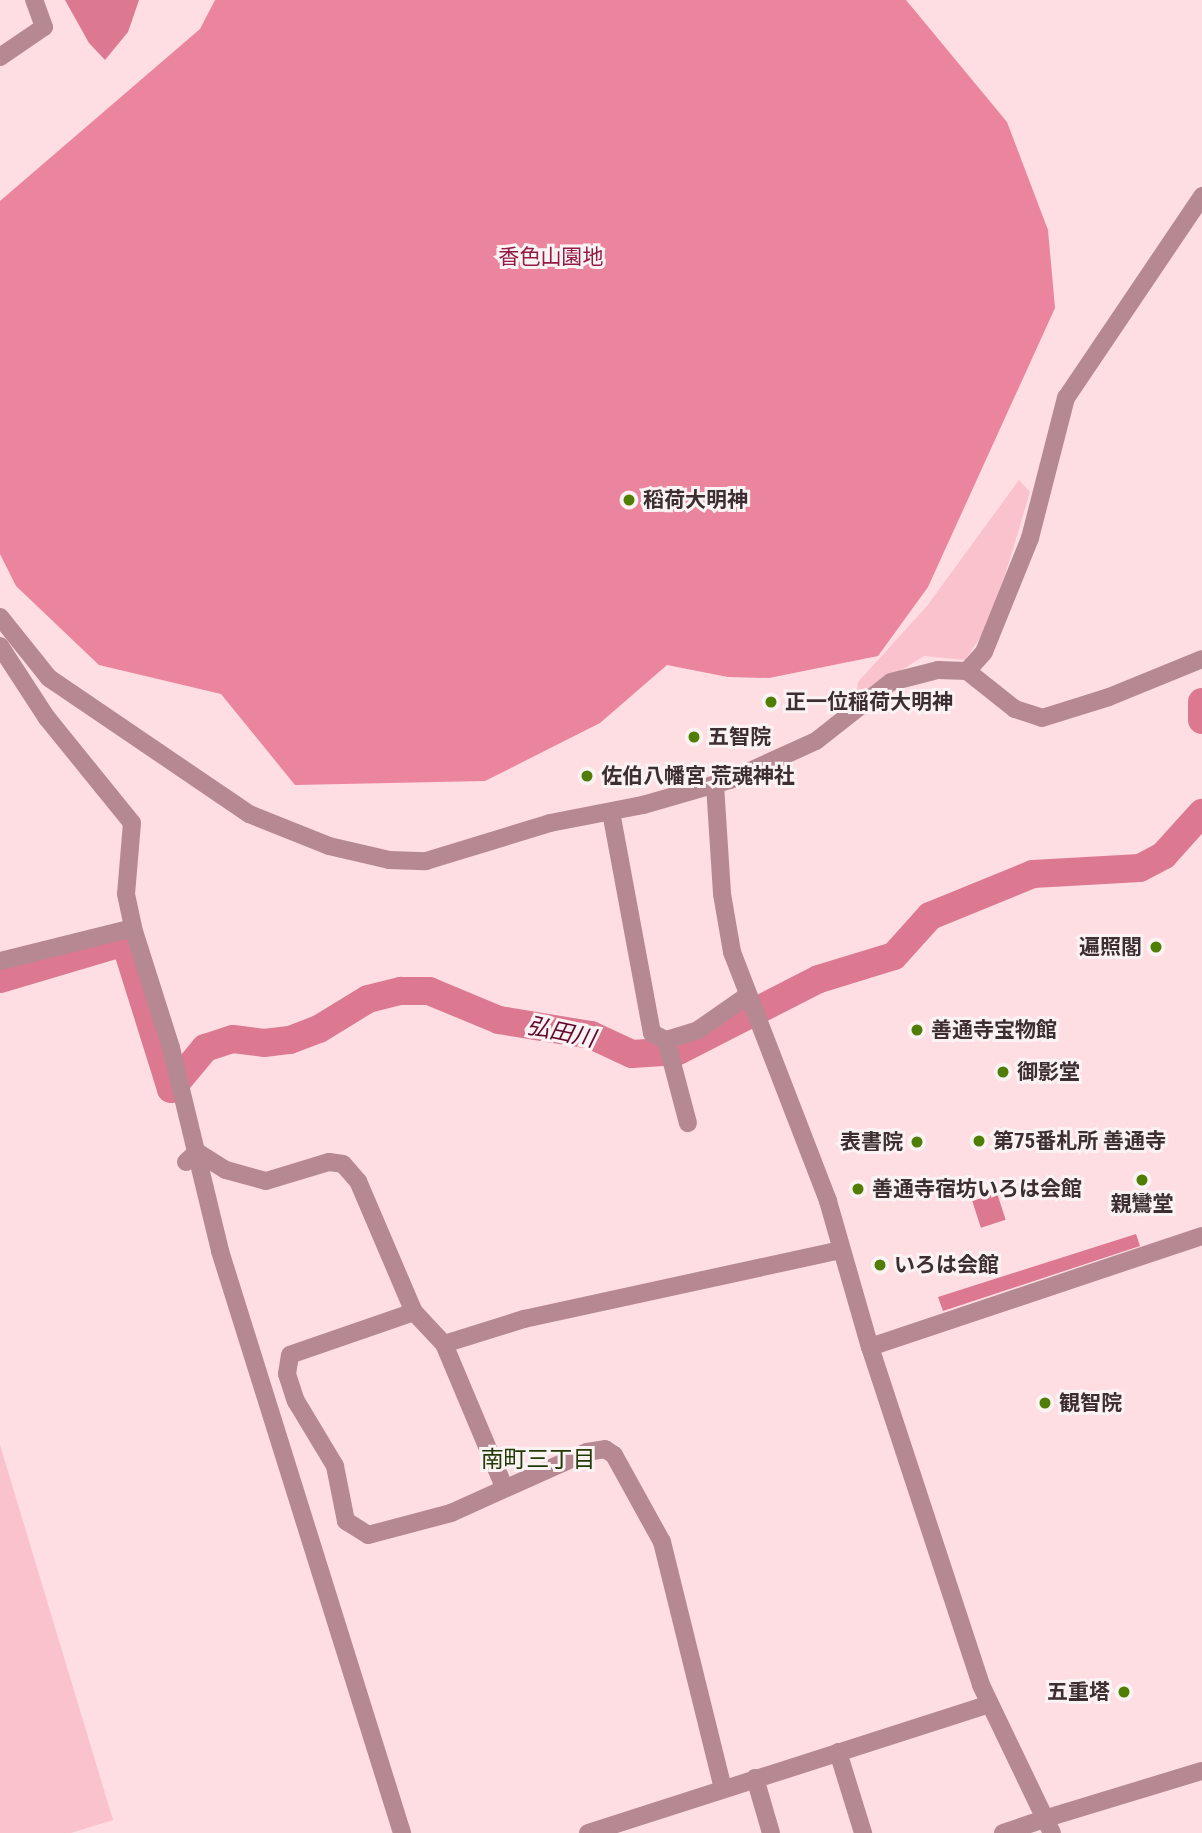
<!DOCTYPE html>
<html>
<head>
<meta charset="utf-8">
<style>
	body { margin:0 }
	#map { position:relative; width:1202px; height:1833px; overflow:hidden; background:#fedde3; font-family:"Roboto Condensed","Noto Sans JP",sans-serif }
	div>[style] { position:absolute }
	.green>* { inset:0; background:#f9c2cc }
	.forest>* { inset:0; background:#ea859d }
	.water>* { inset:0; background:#dc7990; transform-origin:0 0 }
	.river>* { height:28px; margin:-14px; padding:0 14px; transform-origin:14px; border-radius:14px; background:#dc7990 }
	.minor>* { height:18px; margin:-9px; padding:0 9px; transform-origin:9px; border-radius:9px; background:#b68992 }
	.tertiary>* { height:18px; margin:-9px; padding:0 9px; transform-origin:9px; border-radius:9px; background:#b68992 }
	.dots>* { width:19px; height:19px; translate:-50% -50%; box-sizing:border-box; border:4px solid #faf2f3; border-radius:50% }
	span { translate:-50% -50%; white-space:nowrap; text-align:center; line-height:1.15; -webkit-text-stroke:6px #faf2f3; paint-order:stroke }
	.park-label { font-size:21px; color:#931b46 }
	.poi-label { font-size:21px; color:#3d2e31; font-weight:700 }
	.left { translate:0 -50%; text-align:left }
	.right { translate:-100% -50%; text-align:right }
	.water-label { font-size:23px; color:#64072c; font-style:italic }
	.neighbourhood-label { font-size:23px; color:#243a06 }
</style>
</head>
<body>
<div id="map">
	<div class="green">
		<div style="clip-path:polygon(1019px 480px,1030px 492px,1006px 572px,983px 633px,965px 660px,924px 656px,856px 698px,858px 682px,927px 606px)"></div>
		<div style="clip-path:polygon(0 1445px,113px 1820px,71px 1833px,0 1833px)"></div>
	</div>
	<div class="forest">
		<div style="clip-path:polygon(215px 0,906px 0,1007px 122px,1048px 230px,1055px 308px,928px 587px,878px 656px,769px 678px,728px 677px,667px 665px,600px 723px,485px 781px,295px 785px,221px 694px,99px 665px,16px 586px,0 554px,0 201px,200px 29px)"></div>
	</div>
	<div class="water">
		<div style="clip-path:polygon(65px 0,139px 0,128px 32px,105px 60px,89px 43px)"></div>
		<div style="left:997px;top:1193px;width:28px;height:26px;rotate:72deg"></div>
		<div style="clip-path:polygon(1136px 1234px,1140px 1246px,943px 1311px,938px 1297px)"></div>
	</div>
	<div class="river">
		<div style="left:1202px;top:702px;width:18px;rotate:90deg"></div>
		<div style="left:0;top:979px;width:130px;rotate:-16.5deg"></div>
		<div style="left:125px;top:942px;width:154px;rotate:72.6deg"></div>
		<div style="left:171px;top:1089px;width:53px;rotate:-50.3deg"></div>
		<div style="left:205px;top:1048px;width:29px;rotate:-18deg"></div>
		<div style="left:233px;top:1039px;width:31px;rotate:7deg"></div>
		<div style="left:264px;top:1043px;width:26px;rotate:-7deg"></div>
		<div style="left:290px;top:1040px;width:31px;rotate:-21deg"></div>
		<div style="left:319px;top:1029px;width:57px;rotate:-31.5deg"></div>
		<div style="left:368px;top:999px;width:34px;rotate:-14deg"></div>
		<div style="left:401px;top:991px;width:28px"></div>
		<div style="left:429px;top:991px;width:76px;rotate:22.5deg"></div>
		<div style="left:499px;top:1020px;width:93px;rotate:9.3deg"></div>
		<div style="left:591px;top:1035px;width:45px;rotate:24.9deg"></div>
		<div style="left:632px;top:1054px;width:46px;rotate:-3.7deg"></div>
		<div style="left:678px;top:1051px;width:158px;rotate:-27.1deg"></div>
		<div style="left:819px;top:979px;width:78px;rotate:-17deg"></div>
		<div style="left:894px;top:956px;width:54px;rotate:-48deg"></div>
		<div style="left:930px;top:916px;width:111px;rotate:-22.2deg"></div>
		<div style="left:1033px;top:874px;width:107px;rotate:-3.2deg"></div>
		<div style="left:1140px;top:868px;width:27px;rotate:-28deg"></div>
		<div style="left:1164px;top:855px;width:57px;rotate:-47.9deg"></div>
	</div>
	<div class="minor">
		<div style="left:0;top:57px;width:53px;rotate:-34.3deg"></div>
		<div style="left:44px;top:27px;width:29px;rotate:-110deg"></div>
		<div style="left:0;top:617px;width:78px;rotate:51.2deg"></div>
		<div style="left:49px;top:678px;width:242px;rotate:34.2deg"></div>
		<div style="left:249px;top:814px;width:86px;rotate:21.8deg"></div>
		<div style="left:329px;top:846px;width:62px;rotate:13.1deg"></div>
		<div style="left:389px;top:860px;width:37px;rotate:2deg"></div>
		<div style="left:426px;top:861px;width:130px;rotate:-17deg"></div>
		<div style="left:550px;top:823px;width:95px;rotate:-11deg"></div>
		<div style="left:643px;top:805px;width:91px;rotate:-16deg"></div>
		<div style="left:730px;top:780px;width:94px;rotate:-24.4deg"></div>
		<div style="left:816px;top:741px;width:95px;rotate:-38.2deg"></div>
		<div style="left:891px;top:682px;width:49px;rotate:-14.3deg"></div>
		<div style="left:938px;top:670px;width:29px;rotate:2deg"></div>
		<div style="left:967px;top:671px;width:61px;rotate:38.4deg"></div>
		<div style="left:1015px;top:709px;width:28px;rotate:18deg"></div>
		<div style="left:1042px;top:718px;width:70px;rotate:-17.4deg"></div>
		<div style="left:1109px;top:697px;width:100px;rotate:-22.2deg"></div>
		<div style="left:0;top:646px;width:86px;rotate:56.9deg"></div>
		<div style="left:47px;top:718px;width:135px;rotate:51deg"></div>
		<div style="left:132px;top:823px;width:71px;rotate:94.8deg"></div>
		<div style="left:126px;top:894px;width:35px;rotate:78deg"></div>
		<div style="left:133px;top:928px;width:126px;rotate:72.4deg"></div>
		<div style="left:171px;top:1048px;width:209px;rotate:76.4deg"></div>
		<div style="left:220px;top:1251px;width:610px;rotate:72.63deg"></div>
		<div style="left:967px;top:671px;width:25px;rotate:-48deg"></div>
		<div style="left:984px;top:652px;width:123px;rotate:-68deg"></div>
		<div style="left:1030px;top:538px;width:145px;rotate:-75.6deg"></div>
		<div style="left:1066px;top:398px;width:244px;rotate:-56deg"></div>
		<div style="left:715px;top:785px;width:109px;rotate:86.3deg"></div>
		<div style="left:722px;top:894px;width:59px;rotate:80.2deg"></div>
		<div style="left:732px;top:952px;width:267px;rotate:68.9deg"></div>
		<div style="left:828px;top:1201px;width:152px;rotate:74deg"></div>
		<div style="left:870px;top:1347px;width:356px;rotate:71.8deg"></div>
		<div style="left:611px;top:812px;width:225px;rotate:79.5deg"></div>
		<div style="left:652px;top:1033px;width:16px;rotate:27deg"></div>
		<div style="left:666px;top:1040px;width:34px;rotate:-17deg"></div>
		<div style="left:698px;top:1030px;width:60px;rotate:-34.8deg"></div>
		<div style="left:0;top:961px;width:137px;rotate:-13.9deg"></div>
		<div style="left:666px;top:1040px;width:86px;rotate:75.2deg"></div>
		<div style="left:186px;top:1162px;width:15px;rotate:-42deg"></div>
		<div style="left:197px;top:1152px;width:34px;rotate:32deg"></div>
		<div style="left:226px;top:1170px;width:41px;rotate:15.4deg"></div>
		<div style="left:266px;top:1181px;width:66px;rotate:-16.8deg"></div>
		<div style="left:329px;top:1162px;width:14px;rotate:8deg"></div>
		<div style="left:343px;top:1164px;width:23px;rotate:49deg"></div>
		<div style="left:358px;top:1181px;width:142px;rotate:66.9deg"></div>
		<div style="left:414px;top:1312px;width:44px;rotate:46.8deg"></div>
		<div style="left:444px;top:1344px;width:84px;rotate:-17.4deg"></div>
		<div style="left:524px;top:1319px;width:323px;rotate:-12.3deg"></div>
		<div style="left:414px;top:1312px;width:131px;rotate:160.9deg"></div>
		<div style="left:290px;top:1355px;width:19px;rotate:99deg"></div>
		<div style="left:287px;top:1374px;width:28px;rotate:72deg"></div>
		<div style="left:296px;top:1401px;width:76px;rotate:59deg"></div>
		<div style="left:335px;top:1466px;width:56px;rotate:78.7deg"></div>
		<div style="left:346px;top:1521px;width:26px;rotate:32deg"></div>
		<div style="left:368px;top:1535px;width:86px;rotate:-14.8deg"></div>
		<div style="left:451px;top:1513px;width:149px;rotate:-24.2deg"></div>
		<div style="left:587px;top:1452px;width:18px;rotate:-9deg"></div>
		<div style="left:605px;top:1449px;width:11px;rotate:34deg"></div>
		<div style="left:614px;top:1455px;width:99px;rotate:61.1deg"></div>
		<div style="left:662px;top:1542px;width:254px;rotate:76.1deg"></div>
		<div style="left:444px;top:1344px;width:155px;rotate:67.2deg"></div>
		<div style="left:870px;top:1347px;width:350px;rotate:-18.5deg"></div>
		<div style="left:755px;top:1778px;width:57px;rotate:73.8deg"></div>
		<div style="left:1047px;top:1818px;width:162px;rotate:-16.9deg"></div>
	</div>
	<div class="tertiary">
		<div style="left:981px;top:1685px;width:164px;rotate:64.4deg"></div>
		<div style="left:838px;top:1752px;width:85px;rotate:72.8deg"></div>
		<div style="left:588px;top:1833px;width:422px;rotate:-17.8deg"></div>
		<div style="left:1003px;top:1833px;width:46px;rotate:-18.8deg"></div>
	</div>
	<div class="dots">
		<div style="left:629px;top:500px;background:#507e05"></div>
		<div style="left:771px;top:702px;background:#507e05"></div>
		<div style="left:694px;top:737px;background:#507e05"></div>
		<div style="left:587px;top:776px;background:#507e05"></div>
		<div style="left:1156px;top:947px;background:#507e05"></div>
		<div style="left:917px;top:1030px;background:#507e05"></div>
		<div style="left:1003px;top:1072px;background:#507e05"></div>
		<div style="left:979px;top:1141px;background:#507e05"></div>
		<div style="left:917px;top:1142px;background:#507e05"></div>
		<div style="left:1142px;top:1180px;background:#507e05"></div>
		<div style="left:858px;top:1189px;background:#507e05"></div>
		<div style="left:880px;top:1265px;background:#507e05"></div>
		<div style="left:1045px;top:1403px;background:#507e05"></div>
		<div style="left:1124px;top:1692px;background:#507e05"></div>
	</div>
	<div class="park-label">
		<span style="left:551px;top:257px">香色山園地</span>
	</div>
	<div class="poi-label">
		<span class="left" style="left:643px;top:500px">稻荷大明神</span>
		<span class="left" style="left:785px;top:702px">正一位稲荷大明神</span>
		<span class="left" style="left:708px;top:737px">五智院</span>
		<span class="left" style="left:601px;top:776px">佐伯八幡宮 荒魂神社</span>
		<span class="right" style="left:1142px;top:947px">遍照閣</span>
		<span class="left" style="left:931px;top:1030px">善通寺宝物館</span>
		<span class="left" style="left:1017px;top:1072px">御影堂</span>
		<span class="left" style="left:993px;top:1141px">第75番札所 善通寺</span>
		<span class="right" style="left:903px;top:1142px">表書院</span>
		<span class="left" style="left:872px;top:1189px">善通寺宿坊いろは会館</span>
		<span style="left:1142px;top:1204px">親鸞堂</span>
		<span class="left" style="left:894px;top:1265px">いろは会館</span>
		<span class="left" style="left:1059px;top:1403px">観智院</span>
		<span class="right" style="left:1110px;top:1692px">五重塔</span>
	</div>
	<div class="water-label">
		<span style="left:561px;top:1033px;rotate:12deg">弘田川</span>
	</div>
	<div class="neighbourhood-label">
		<span style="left:538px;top:1460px">南町三丁目</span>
	</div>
</div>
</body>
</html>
